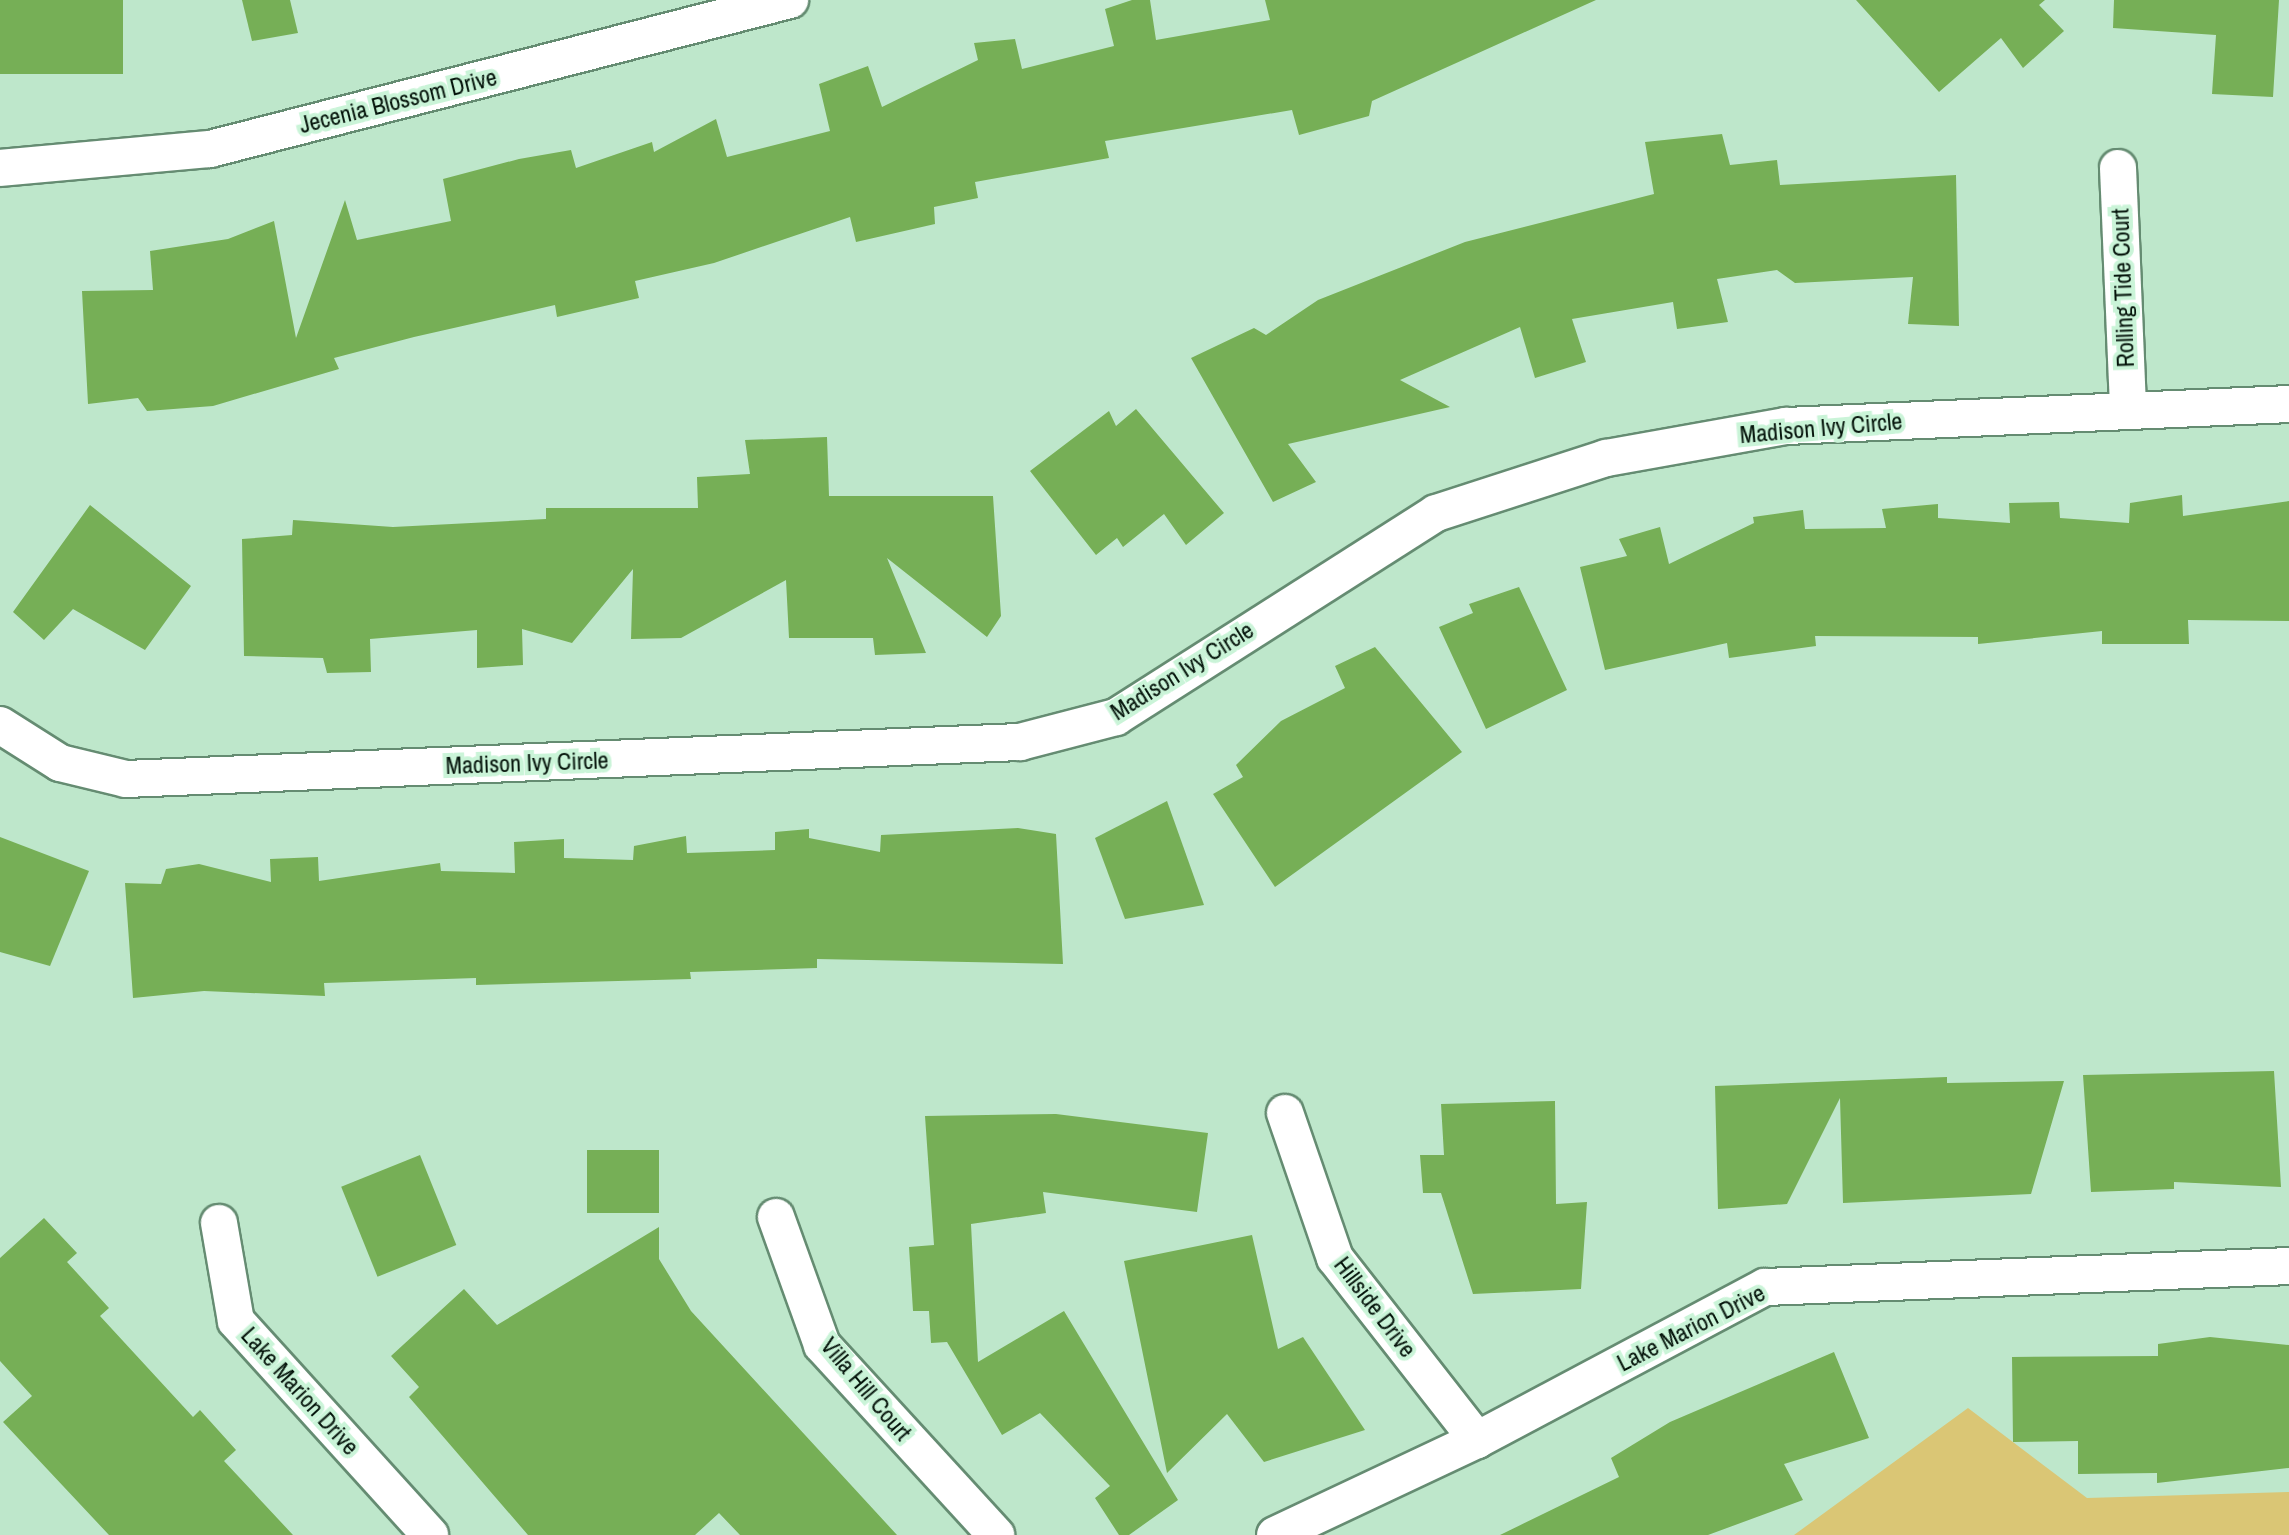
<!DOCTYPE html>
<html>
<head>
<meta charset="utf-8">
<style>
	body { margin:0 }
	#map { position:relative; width:2289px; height:1535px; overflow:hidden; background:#bee7cb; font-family:"Archivo Narrow",sans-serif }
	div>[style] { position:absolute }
	.green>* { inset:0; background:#dac675 }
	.building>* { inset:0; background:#76af56; transform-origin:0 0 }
	.roads { filter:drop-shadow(2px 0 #658c72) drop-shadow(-2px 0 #658c72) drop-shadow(0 2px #658c72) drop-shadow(0 -2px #658c72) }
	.street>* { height:36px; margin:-18px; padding:0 18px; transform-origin:18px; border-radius:18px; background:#fff }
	span { translate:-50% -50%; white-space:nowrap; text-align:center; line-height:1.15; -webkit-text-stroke:8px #caf4d8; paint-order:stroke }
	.street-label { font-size:24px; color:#05140b }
</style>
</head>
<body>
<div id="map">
	<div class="green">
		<div style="clip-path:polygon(1968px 1408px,2087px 1498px,2289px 1492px,2289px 1535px,1794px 1535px)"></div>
	</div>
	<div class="building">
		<div style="left:0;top:0;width:123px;height:74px"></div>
		<div style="clip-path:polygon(242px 0,290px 0,298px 33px,252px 41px)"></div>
		<div style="clip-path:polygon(1132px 0,1150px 0,1156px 40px,1270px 20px,1265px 0,1596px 0,1372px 101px,1369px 116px,1299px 135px,1292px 110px,1105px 141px,1109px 158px,975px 182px,978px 198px,934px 207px,935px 224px,856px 242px,850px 217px,714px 263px,635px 281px,639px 298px,557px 317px,555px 305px,414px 337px,334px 358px,339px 369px,213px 406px,147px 411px,138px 398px,88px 404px,82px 291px,153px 290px,150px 251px,228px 239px,274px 221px,296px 338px,345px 200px,357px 240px,451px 221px,443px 179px,519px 159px,571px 150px,576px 168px,652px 142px,654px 152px,716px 119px,727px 157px,830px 131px,819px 84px,868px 66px,882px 107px,978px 60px,974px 43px,1015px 39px,1022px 69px,1114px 46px,1105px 9px)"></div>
		<div style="clip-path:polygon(1856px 0,2045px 0,2039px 5px,2064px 31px,2023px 68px,2001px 38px,1939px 92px)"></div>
		<div style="clip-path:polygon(2114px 0,2279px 0,2273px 97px,2212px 94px,2216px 35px,2113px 28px)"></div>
		<div style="clip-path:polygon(1722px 134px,1730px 165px,1777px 160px,1780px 185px,1956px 175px,1959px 326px,1908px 324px,1913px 277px,1795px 283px,1777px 270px,1717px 279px,1728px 322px,1677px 329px,1673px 302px,1572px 319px,1586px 362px,1535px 378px,1520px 327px,1400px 380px,1450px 407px,1288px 444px,1316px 482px,1273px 502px,1191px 358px,1254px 328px,1266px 335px,1318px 300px,1465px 242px,1654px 194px,1645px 142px)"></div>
		<div style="clip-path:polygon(1136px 409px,1224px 513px,1186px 545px,1164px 514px,1123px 547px,1117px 538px,1096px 555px,1030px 471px,1109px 411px,1116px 426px)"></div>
		<div style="clip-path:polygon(827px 437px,829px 496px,993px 496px,1001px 616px,987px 637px,887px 558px,926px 653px,875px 655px,873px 638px,789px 638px,786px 580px,681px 638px,631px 639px,633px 569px,572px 643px,522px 629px,523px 665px,477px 668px,477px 630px,370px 639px,371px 672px,327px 673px,323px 658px,244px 656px,242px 539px,292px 535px,293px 520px,393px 527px,546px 519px,546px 508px,698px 508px,697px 477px,750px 474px,745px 440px)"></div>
		<div style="clip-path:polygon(2182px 495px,2183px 516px,2289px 501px,2289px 621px,2188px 620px,2189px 644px,2102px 644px,2102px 631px,1978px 644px,1978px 637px,1815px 636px,1816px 646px,1729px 658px,1727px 643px,1605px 670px,1580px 567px,1627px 556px,1619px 539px,1660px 527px,1669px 564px,1754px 523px,1753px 517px,1803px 510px,1805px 529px,1886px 528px,1882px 509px,1938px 504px,1938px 518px,2010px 523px,2009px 503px,2059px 502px,2060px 518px,2129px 523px,2130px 503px)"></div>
		<div style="clip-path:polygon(90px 505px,191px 586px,145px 650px,73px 609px,44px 640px,13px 612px)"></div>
		<div style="clip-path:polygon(1519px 587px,1567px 690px,1486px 729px,1439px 627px,1473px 613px,1469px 604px)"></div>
		<div style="clip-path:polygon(1375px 647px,1462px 752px,1275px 887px,1213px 794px,1243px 777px,1236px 765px,1281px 721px,1345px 688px,1335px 666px)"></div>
		<div style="clip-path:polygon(1167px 801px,1204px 905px,1125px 919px,1095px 838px)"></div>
		<div style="clip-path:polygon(1018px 828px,1056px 834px,1063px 964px,817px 959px,817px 968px,690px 972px,691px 979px,476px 985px,476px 978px,324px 983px,325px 996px,204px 991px,133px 998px,125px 883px,161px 884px,166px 869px,199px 864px,271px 882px,270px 859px,318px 857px,319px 881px,440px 863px,441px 871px,515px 873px,514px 842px,564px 839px,564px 858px,633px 860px,634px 846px,686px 836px,687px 853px,775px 850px,775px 832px,809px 829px,809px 838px,880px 852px,881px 835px)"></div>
		<div style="clip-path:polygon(0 837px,89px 871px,50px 966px,0 952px)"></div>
		<div style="clip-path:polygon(2274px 1071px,2281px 1187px,2174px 1182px,2174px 1189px,2091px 1192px,2083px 1075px)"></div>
		<div style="clip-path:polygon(1947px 1077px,1947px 1083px,2064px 1081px,2031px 1194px,1843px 1203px,1840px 1098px,1787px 1204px,1718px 1209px,1715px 1086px)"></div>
		<div style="clip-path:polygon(1555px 1101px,1556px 1204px,1587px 1202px,1581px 1289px,1473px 1294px,1441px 1193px,1423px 1193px,1420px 1155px,1444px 1155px,1441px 1104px)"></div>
		<div style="clip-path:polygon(1056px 1114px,1208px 1133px,1197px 1212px,1043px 1192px,1046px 1213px,971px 1224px,978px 1362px,1064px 1311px,1178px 1500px,1129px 1535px,1119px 1535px,1095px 1498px,1110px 1486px,1040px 1413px,1002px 1435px,947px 1342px,931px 1343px,929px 1311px,913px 1311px,909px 1247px,934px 1245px,925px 1116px)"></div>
		<div style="left:587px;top:1150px;width:72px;height:63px"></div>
		<div style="left:420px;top:1155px;width:97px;height:85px;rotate:68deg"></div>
		<div style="clip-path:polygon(44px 1218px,77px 1253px,67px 1262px,109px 1308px,100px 1316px,193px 1417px,200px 1410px,236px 1450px,224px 1461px,293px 1535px,109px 1535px,3px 1422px,32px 1396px,0 1361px,0 1258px)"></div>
		<div style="clip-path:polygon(659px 1227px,659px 1259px,691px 1311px,897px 1535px,740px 1535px,719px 1513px,695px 1535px,528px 1535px,409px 1397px,419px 1387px,391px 1356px,464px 1289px,497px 1325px)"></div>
		<div style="clip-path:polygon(1252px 1235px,1278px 1349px,1303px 1337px,1365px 1430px,1264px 1462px,1227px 1414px,1167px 1473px,1124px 1261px)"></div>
		<div style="clip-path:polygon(2210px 1337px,2289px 1345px,2289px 1468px,2157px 1483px,2157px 1473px,2078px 1474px,2078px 1441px,2013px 1442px,2012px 1357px,2158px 1356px,2158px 1344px)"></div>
		<div style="clip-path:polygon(1834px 1352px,1869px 1438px,1784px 1464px,1803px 1500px,1708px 1535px,1500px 1535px,1619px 1477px,1611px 1458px,1670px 1422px)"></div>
	</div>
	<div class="roads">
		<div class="street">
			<div style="left:0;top:168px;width:211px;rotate:-5.2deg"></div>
			<div style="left:210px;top:149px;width:599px;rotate:-14.41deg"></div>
			<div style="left:2118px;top:168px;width:241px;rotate:87.6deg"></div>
			<div style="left:0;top:725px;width:71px;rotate:32.3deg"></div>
			<div style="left:60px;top:763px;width:68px;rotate:13.6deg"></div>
			<div style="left:126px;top:779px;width:895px;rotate:-2.37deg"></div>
			<div style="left:1020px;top:742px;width:99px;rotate:-14.6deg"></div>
			<div style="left:1116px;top:717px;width:379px;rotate:-32.5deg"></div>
			<div style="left:1436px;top:513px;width:179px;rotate:-17.9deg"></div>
			<div style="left:1606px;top:458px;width:183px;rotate:-10.1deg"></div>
			<div style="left:1786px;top:426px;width:503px;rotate:-2.5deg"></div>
			<div style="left:1285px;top:1113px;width:153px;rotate:71deg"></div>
			<div style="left:1335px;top:1258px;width:231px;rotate:52deg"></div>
			<div style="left:776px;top:1217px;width:136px;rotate:70.2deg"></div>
			<div style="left:822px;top:1345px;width:258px;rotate:47.5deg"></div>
			<div style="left:219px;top:1223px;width:99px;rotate:80.2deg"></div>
			<div style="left:236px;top:1321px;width:289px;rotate:47.8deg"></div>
			<div style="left:1275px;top:1535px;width:223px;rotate:-25.2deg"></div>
			<div style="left:1477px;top:1440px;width:326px;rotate:-28deg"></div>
			<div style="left:1765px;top:1287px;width:524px;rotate:-2.29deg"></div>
		</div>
	</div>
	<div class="street-label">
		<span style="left:398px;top:101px;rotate:-14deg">Jecenia Blossom Drive</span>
		<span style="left:2123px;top:288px;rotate:-92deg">Rolling Tide Court</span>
		<span style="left:1821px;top:428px;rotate:-5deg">Madison Ivy Circle</span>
		<span style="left:1182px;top:671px;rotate:-32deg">Madison Ivy Circle</span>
		<span style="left:527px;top:763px;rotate:-2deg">Madison Ivy Circle</span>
		<span style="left:1375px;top:1307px;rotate:53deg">Hillside Drive</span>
		<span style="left:1691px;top:1328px;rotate:-27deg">Lake Marion Drive</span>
		<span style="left:866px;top:1389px;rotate:50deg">Villa Hill Court</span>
		<span style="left:300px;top:1391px;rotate:48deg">Lake Marion Drive</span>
	</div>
</div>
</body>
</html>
